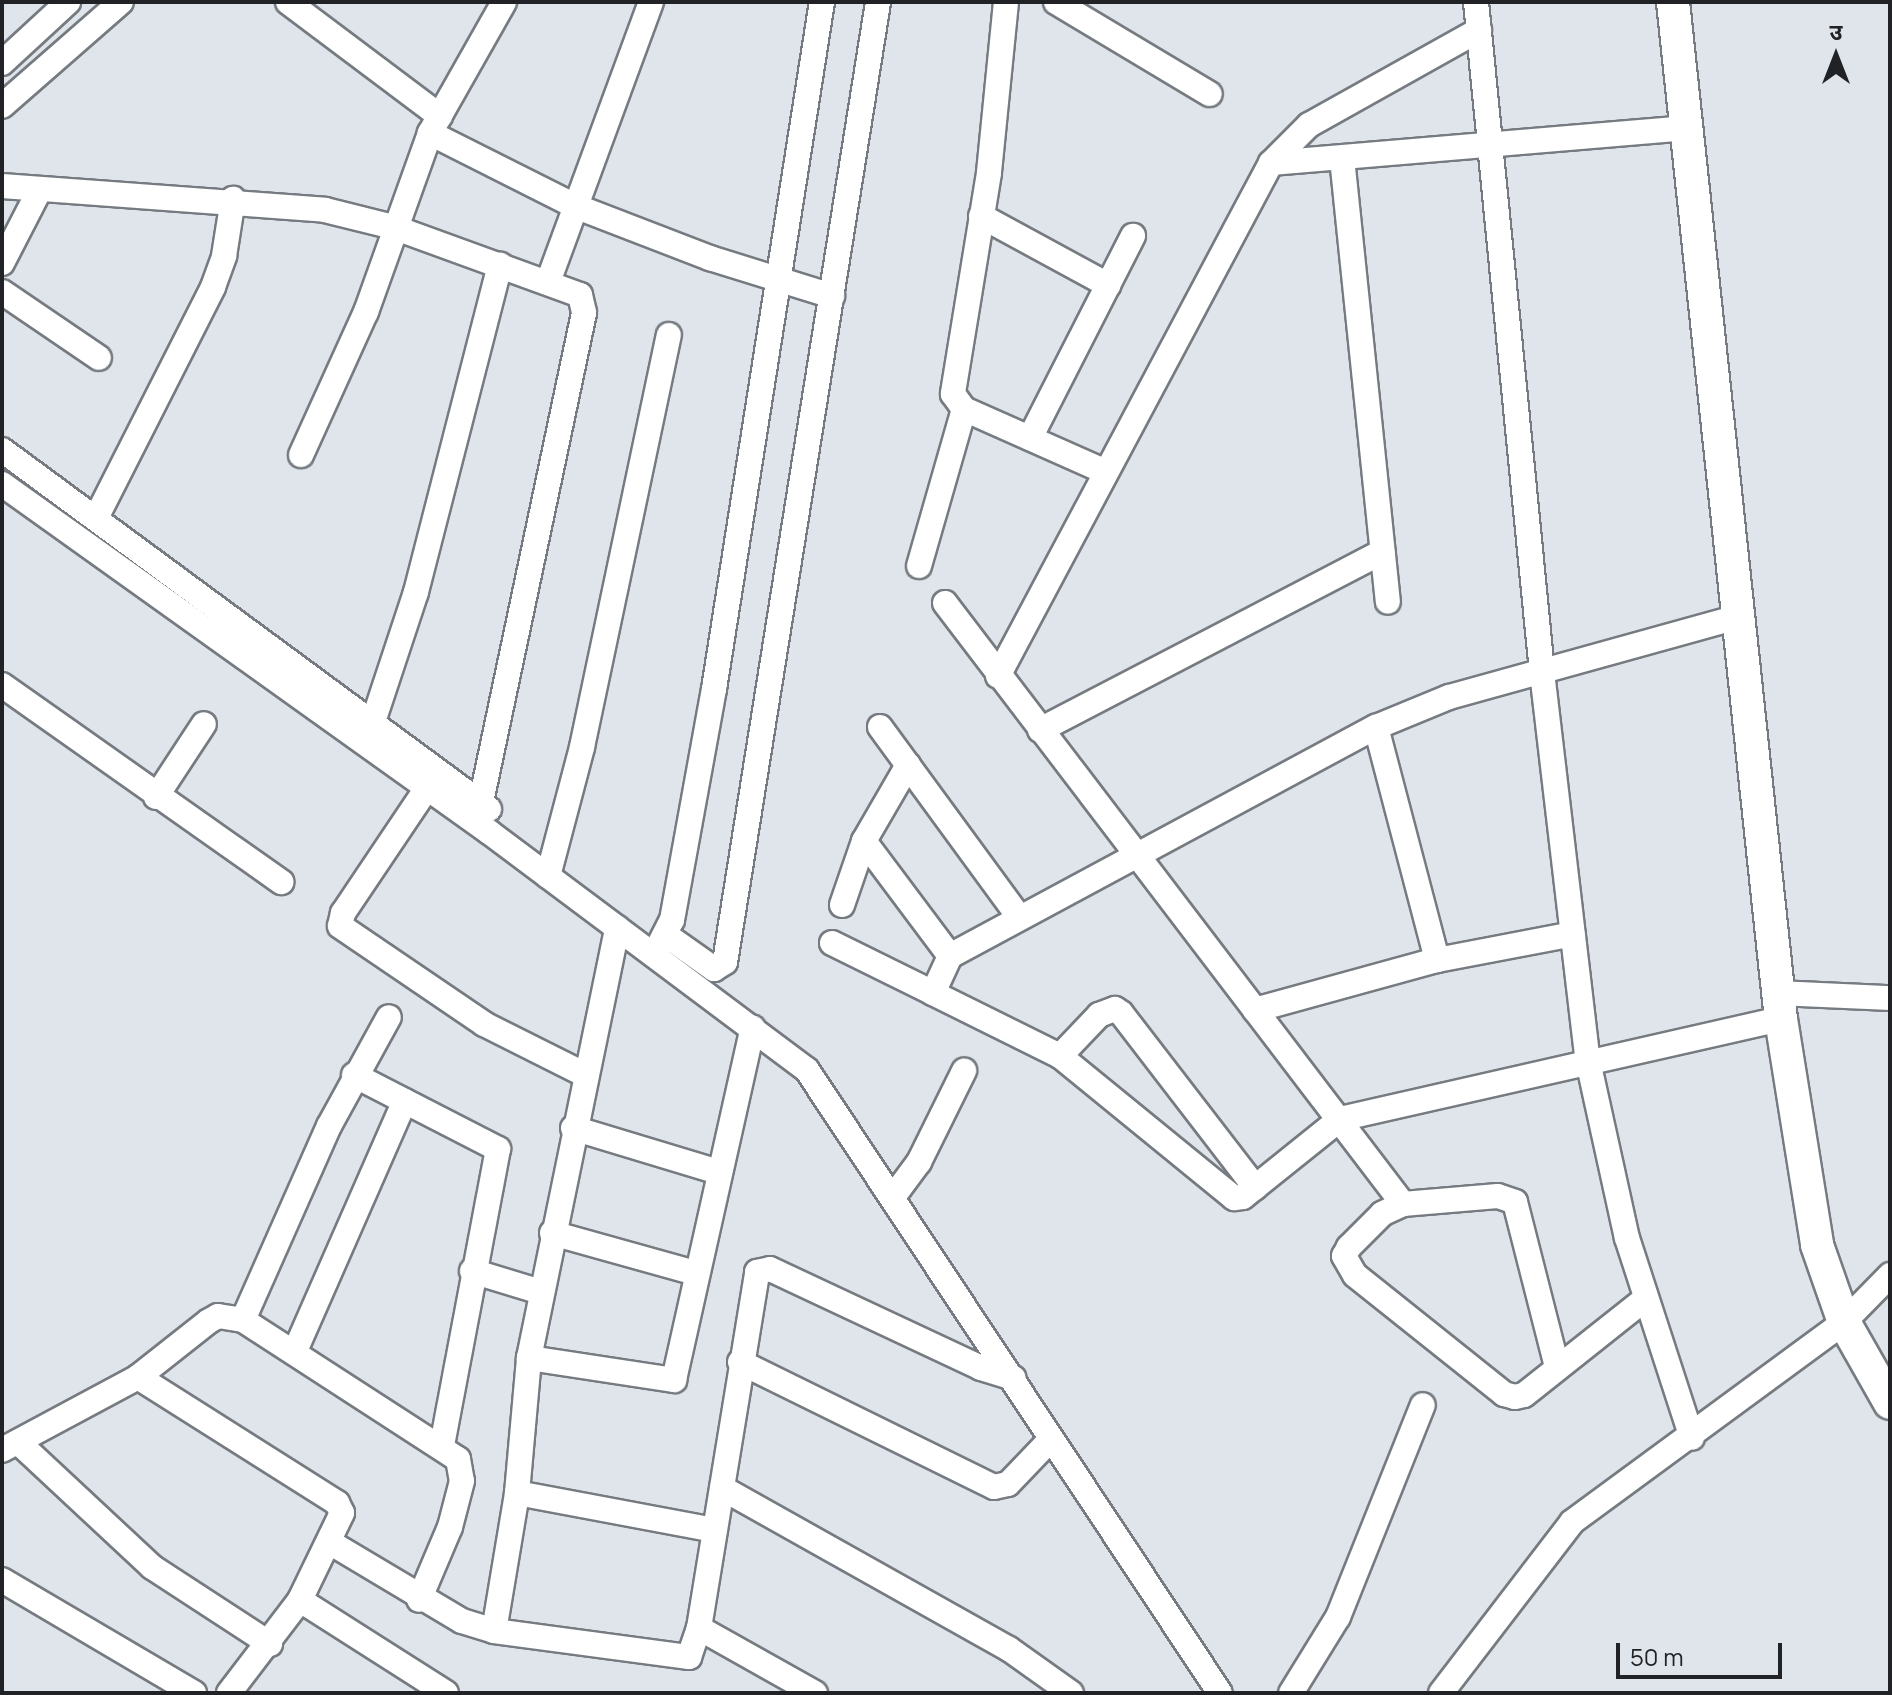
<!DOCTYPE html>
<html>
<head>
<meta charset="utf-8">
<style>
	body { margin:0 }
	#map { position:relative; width:1892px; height:1695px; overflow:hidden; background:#dfe5eb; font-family:Manrope,"Noto Sans Devanagari",sans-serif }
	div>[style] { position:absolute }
	.roads { filter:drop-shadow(2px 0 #757b80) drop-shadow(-2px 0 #757b80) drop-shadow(0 2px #757b80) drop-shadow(0 -2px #757b80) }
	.street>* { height:24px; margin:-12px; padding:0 12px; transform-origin:12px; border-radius:12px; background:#fff }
	.secondary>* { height:32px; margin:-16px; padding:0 16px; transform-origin:16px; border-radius:16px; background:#fff }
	span { translate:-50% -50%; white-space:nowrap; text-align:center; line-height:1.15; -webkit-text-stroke:8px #dfe5eb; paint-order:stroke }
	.frame { position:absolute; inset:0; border:4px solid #202225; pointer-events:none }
	.north { position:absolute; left:1796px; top:16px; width:80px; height:80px; -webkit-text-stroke:6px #dfe5eb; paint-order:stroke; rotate:0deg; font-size:22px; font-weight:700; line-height:32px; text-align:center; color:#202225 }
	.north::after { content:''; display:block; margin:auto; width:28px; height:36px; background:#202225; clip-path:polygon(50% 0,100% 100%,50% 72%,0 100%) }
	.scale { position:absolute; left:1616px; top:1643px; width:166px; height:36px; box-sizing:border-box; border:4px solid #202225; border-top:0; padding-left:10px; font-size:24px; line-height:28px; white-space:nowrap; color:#202225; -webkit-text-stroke:6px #dfe5eb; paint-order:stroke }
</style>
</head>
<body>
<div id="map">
	<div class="roads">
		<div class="street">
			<div style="left:288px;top:2px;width:190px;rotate:36.9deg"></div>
			<div style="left:1006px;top:2px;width:172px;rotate:95.7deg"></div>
			<div style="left:989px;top:173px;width:224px;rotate:99.3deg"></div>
			<div style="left:953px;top:394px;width:19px;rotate:54deg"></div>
			<div style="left:964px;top:409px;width:155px;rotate:23.9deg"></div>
			<div style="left:1056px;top:2px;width:179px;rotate:30.9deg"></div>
			<div style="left:1476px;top:2px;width:673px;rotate:84.37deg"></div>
			<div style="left:1542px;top:672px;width:392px;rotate:83.3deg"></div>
			<div style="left:1588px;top:1061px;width:181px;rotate:77.6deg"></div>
			<div style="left:1627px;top:1238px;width:210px;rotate:72deg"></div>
			<div style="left:2px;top:63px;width:90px;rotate:-42.7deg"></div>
			<div style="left:2px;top:106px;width:158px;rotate:-41.2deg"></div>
			<div style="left:430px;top:133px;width:162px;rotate:26.7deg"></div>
			<div style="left:575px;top:206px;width:145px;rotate:21.1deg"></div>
			<div style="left:710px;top:258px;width:128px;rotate:17.3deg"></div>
			<div style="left:1342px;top:158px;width:446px;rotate:84.1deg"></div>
			<div style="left:1271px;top:163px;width:54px;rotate:-45deg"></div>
			<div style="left:1309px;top:125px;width:195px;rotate:-29.2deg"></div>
			<div style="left:2px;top:186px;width:324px;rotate:4.2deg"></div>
			<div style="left:325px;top:210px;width:70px;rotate:14deg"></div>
			<div style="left:393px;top:227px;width:199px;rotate:20deg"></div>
			<div style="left:580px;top:295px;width:18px;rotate:77deg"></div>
			<div style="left:584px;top:313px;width:497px;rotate:101.9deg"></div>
			<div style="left:981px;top:216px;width:145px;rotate:28.5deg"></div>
			<div style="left:2px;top:263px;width:81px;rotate:-62.8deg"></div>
			<div style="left:548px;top:282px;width:298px;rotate:-69.8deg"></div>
			<div style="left:2px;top:292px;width:117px;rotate:34.2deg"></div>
			<div style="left:1030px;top:438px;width:227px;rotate:-63deg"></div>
			<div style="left:2px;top:450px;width:605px;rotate:36.4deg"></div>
			<div style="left:301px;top:455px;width:157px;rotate:-65.6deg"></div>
			<div style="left:366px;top:312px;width:190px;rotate:-70.3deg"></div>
			<div style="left:430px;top:133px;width:150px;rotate:-60.5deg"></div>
			<div style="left:2px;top:484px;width:599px;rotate:35.55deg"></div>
			<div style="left:489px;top:832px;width:397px;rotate:36.8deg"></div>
			<div style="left:807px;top:1070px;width:747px;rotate:56.46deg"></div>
			<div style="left:96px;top:518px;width:259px;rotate:-63.1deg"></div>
			<div style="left:213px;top:287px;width:33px;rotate:-70deg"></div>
			<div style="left:224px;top:256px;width:58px;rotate:-81deg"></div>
			<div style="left:919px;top:566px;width:163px;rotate:-74deg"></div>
			<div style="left:945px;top:603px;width:756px;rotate:52.69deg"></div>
			<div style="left:1403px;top:1204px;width:23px;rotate:155deg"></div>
			<div style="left:1382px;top:1214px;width:47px;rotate:135deg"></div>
			<div style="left:1349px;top:1247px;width:10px;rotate:119deg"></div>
			<div style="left:1344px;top:1256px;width:22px;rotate:60deg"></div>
			<div style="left:1355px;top:1275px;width:191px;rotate:38.6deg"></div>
			<div style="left:1504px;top:1394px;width:11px;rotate:15deg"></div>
			<div style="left:1515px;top:1397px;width:9px;rotate:-13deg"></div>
			<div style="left:1524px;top:1395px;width:153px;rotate:-38.4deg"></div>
			<div style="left:998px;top:676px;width:581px;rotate:-61.98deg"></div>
			<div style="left:1271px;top:163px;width:415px;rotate:-4.8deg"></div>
			<div style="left:2px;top:685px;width:342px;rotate:35.2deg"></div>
			<div style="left:373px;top:722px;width:137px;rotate:-71.7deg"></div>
			<div style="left:416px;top:592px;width:338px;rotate:-75.6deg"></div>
			<div style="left:880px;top:727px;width:235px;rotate:53.8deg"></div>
			<div style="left:1376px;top:727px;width:241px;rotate:75.3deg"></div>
			<div style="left:1040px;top:730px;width:386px;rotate:-27.5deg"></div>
			<div style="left:427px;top:788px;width:151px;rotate:123.9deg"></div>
			<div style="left:343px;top:913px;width:13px;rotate:103deg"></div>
			<div style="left:340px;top:926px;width:174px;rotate:34.2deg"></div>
			<div style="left:484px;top:1024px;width:114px;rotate:26.6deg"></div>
			<div style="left:156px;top:797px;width:87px;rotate:-56.7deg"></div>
			<div style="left:864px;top:841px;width:144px;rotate:53.2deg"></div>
			<div style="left:548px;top:876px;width:133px;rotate:-75.2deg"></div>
			<div style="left:582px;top:747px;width:421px;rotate:-78.1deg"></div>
			<div style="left:842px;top:905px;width:68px;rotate:-71deg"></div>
			<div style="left:864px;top:841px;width:88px;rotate:-59.9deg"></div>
			<div style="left:666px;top:935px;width:59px;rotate:35.3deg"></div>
			<div style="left:714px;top:969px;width:13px;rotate:-32deg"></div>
			<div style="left:725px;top:962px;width:972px;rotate:-80.94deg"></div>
			<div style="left:832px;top:943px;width:113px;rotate:26.3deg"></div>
			<div style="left:933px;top:993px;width:41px;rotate:-65.3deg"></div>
			<div style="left:950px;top:956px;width:484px;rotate:-28.3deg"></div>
			<div style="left:1376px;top:727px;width:79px;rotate:-22.3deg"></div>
			<div style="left:1449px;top:697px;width:296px;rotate:-15.5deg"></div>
			<div style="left:657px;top:949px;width:33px;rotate:-63deg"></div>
			<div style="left:672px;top:920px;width:235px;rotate:-79.7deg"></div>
			<div style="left:714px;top:689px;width:695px;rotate:-81.07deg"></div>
			<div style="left:933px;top:993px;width:142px;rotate:26.4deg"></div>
			<div style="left:1060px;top:1056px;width:225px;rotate:39.2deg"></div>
			<div style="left:1234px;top:1198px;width:9px;rotate:-6deg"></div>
			<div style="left:1243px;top:1197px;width:124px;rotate:-38.8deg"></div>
			<div style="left:1340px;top:1119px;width:452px;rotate:-12.8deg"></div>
			<div style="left:1778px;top:993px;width:112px;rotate:2.6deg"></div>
			<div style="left:1255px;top:1010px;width:189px;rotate:-15.4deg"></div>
			<div style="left:1437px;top:960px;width:138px;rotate:-10.8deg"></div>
			<div style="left:1060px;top:1056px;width:57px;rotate:-46.4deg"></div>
			<div style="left:1099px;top:1015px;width:17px;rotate:-21deg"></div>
			<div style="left:1115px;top:1009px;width:7px;rotate:34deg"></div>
			<div style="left:1121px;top:1013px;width:220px;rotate:52.4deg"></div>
			<div style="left:354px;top:1075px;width:162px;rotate:27.2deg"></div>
			<div style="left:498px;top:1149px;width:301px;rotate:100.7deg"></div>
			<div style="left:573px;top:1128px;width:152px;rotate:16.8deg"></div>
			<div style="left:893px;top:1197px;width:44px;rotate:-53.4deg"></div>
			<div style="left:919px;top:1162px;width:102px;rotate:-63.7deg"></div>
			<div style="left:1403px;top:1204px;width:95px;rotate:-4.8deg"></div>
			<div style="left:1498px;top:1196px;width:18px;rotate:19deg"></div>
			<div style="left:1515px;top:1202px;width:170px;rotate:75.7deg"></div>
			<div style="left:552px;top:1233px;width:148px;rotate:15.6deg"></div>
			<div style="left:472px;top:1271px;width:72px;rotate:16.9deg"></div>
			<div style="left:243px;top:1320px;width:212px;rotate:-66.1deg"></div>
			<div style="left:329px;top:1126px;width:124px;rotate:-61.2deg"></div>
			<div style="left:295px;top:1351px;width:273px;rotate:-66.3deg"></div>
			<div style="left:529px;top:1358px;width:147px;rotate:8.6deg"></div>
			<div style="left:674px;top:1380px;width:361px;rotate:-77.4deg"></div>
			<div style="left:740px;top:1362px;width:283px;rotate:26.2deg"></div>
			<div style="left:994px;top:1487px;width:14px;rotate:-12deg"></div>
			<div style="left:1008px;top:1484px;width:62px;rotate:-46.3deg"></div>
			<div style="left:138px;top:1377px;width:236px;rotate:32.3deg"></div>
			<div style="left:337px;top:1503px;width:11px;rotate:63deg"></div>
			<div style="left:342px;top:1513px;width:97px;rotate:115.8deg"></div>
			<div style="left:300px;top:1600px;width:117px;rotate:127.4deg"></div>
			<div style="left:18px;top:1442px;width:183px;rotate:43deg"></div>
			<div style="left:152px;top:1567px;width:141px;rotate:33.1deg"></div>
			<div style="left:2px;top:1450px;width:154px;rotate:-28.2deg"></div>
			<div style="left:138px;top:1377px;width:90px;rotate:-38.3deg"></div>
			<div style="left:209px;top:1321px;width:10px;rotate:-29deg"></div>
			<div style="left:218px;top:1316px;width:25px;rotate:9deg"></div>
			<div style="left:243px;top:1320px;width:256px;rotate:32.9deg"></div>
			<div style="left:458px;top:1459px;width:22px;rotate:80deg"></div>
			<div style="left:462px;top:1481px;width:48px;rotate:104.6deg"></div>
			<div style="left:450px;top:1527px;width:79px;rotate:113deg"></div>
			<div style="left:722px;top:1488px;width:329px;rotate:29.3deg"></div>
			<div style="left:1009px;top:1649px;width:76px;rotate:35.4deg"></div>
			<div style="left:517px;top:1493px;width:201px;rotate:10.6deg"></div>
			<div style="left:331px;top:1543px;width:152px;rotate:30.8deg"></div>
			<div style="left:462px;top:1621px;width:34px;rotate:17deg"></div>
			<div style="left:494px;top:1631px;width:197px;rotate:7.6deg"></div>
			<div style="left:689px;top:1657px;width:31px;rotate:-71deg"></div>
			<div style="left:699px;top:1628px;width:361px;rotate:-80.7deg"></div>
			<div style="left:757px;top:1272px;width:13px;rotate:-13deg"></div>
			<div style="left:770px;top:1269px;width:233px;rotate:25.1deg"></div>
			<div style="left:981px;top:1368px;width:34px;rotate:17deg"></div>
			<div style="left:2px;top:1580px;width:223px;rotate:30.5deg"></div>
			<div style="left:300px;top:1600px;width:173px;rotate:32.5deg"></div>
			<div style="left:699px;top:1628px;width:133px;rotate:29.3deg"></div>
			<div style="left:494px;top:1631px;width:140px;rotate:-80.5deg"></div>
			<div style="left:517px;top:1493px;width:136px;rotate:-84.9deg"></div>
			<div style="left:529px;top:1358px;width:439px;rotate:-78.4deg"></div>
			<div style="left:1291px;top:1693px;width:89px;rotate:-58.3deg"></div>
			<div style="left:1338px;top:1617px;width:228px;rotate:-68.2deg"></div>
			<div style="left:1441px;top:1693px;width:215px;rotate:-52.5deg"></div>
			<div style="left:1572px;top:1522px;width:338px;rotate:-36.3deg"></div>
			<div style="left:1844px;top:1322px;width:66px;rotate:-45.6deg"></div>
		</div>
		<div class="secondary">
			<div style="left:1673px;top:2px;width:1023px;rotate:83.94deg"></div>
			<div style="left:1781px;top:1019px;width:229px;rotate:80.9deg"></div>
			<div style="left:1817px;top:1245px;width:82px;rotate:70.7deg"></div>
			<div style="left:1844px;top:1322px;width:93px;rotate:60.4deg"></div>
		</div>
	</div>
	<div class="frame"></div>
	<div class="north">उ</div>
	<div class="scale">50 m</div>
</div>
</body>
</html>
